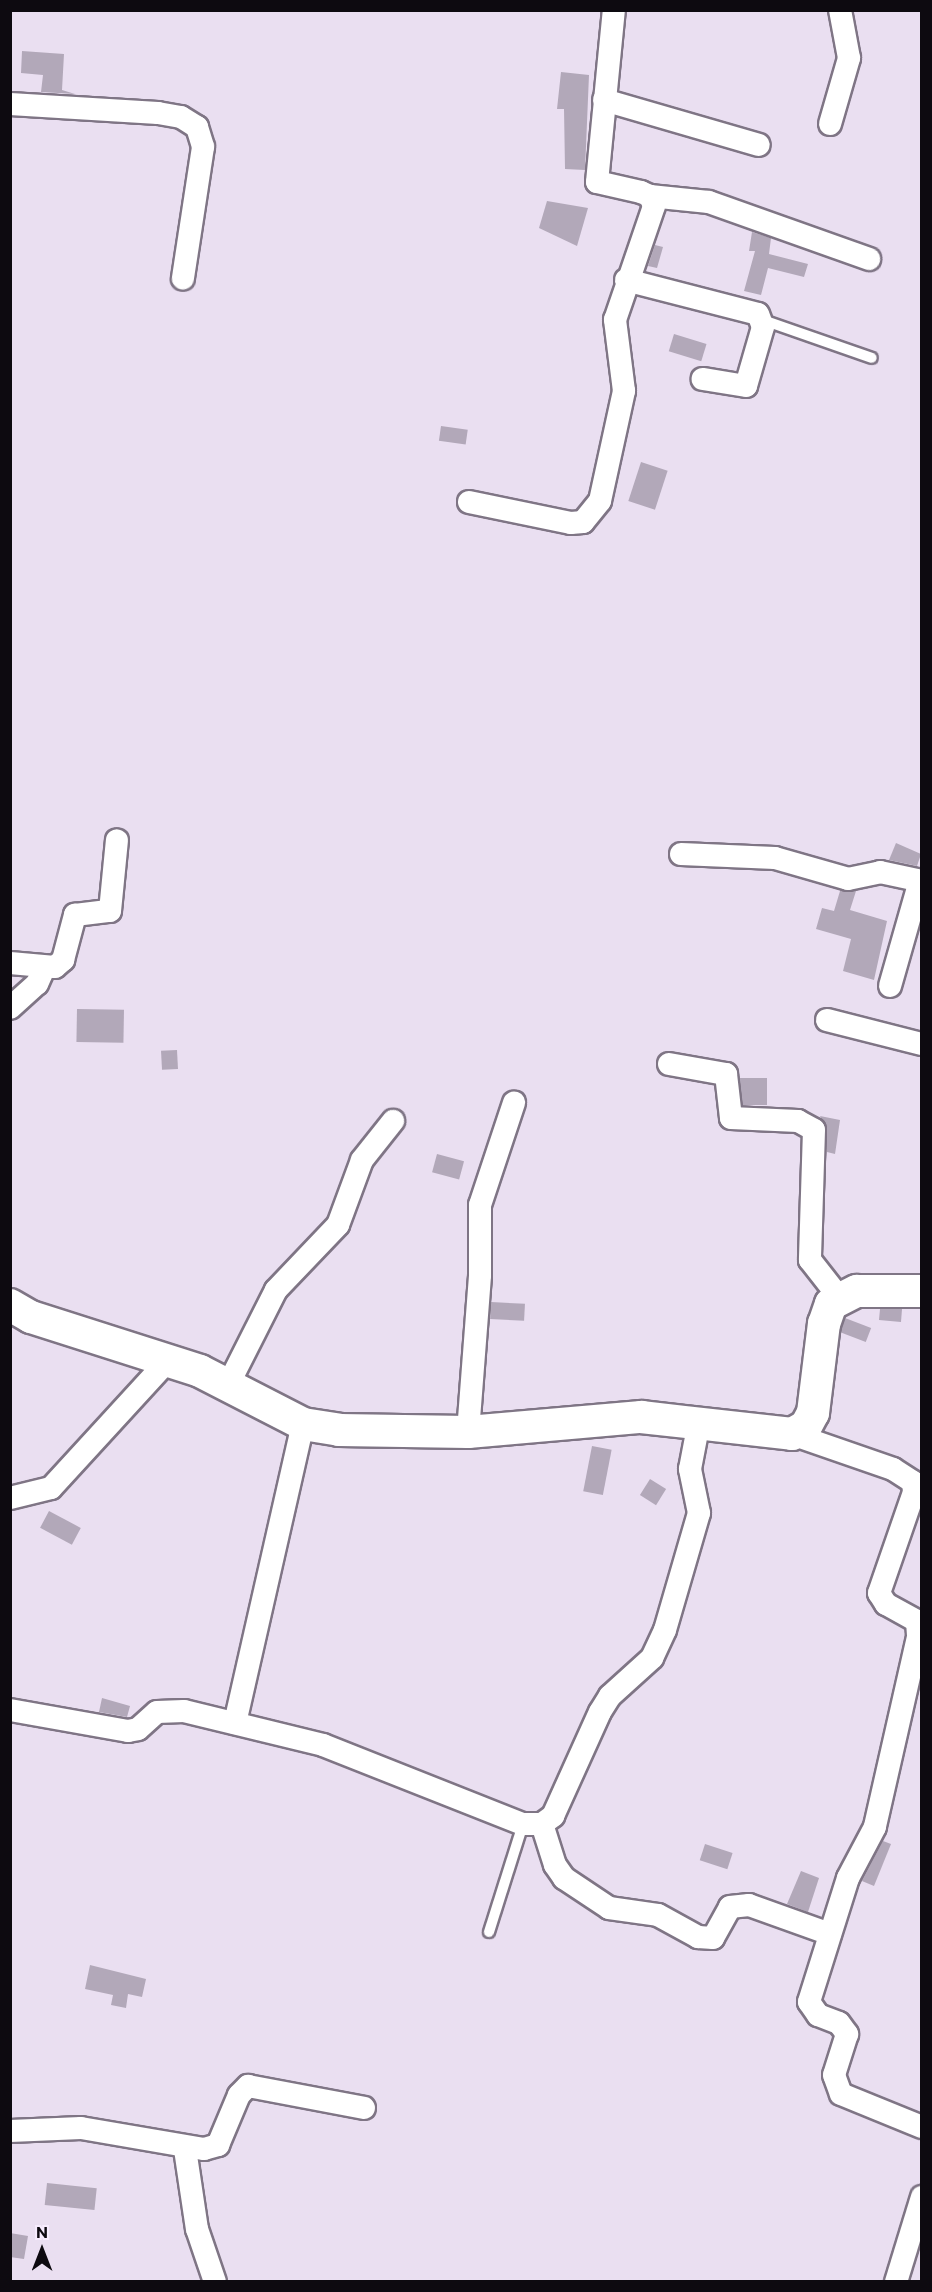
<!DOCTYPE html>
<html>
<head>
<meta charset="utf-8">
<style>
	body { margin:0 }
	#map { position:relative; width:932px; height:2292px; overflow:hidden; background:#eadff1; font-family:Commissioner,sans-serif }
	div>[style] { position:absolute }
	.building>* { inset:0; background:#b2a8b9; transform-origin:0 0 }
	.roads { filter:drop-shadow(2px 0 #7f7585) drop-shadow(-2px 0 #7f7585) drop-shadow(0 2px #7f7585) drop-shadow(0 -2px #7f7585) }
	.lane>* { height:10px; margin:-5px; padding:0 5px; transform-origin:5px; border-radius:5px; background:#fff }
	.street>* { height:22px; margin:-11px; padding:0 11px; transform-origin:11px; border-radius:11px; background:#fff }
	.secondary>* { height:32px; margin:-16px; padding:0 16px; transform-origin:16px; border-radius:16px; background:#fff }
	span { translate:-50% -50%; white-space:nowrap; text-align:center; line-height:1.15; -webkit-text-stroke:6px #f7ecfe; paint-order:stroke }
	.frame { position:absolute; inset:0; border:12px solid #0d0a10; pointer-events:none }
	.north { position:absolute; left:12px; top:2220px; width:60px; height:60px; -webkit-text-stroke:4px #f7ecfe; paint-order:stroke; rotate:0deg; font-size:16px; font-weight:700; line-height:24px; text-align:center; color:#0d0a10 }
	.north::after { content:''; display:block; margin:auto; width:21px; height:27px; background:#0d0a10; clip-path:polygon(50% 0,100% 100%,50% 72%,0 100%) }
</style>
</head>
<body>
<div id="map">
	<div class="building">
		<div style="clip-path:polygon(22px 51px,64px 54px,62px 90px,75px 94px,41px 92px,43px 75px,21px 73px)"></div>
		<div style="clip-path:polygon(561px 72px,589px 75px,585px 170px,565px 169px,564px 109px,557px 109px)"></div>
		<div style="clip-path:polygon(547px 201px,588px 208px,577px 246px,539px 228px)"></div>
		<div style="clip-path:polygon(752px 232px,771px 238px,769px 254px,808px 264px,804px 277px,768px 268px,761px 295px,744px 291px,755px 251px,749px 251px)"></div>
		<div style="clip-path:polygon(655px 245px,663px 247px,657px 268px,648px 266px)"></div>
		<div style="left:674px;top:334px;width:34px;height:18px;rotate:17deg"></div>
		<div style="left:441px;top:426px;width:27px;height:15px;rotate:8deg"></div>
		<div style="left:641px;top:462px;width:28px;height:41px;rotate:18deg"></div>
		<div style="clip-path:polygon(896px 843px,921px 854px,917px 866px,889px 860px)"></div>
		<div style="clip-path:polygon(840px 891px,856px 891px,850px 910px,887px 921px,874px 980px,843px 971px,851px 939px,816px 929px,822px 908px,834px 911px)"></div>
		<div style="left:77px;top:1009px;width:47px;height:33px;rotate:1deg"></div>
		<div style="left:177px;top:1050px;width:19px;height:16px;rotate:87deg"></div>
		<div style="left:740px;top:1078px;width:27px;height:27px"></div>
		<div style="clip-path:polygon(820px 1116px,840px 1120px,835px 1154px,827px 1152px,827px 1130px)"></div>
		<div style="left:437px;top:1154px;width:28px;height:19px;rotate:15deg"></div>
		<div style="left:491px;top:1302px;width:34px;height:17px;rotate:3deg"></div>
		<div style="clip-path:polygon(880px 1309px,902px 1309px,901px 1322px,879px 1320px)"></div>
		<div style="left:845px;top:1318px;width:28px;height:15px;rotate:21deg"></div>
		<div style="left:592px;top:1446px;width:20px;height:46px;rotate:11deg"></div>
		<div style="left:650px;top:1479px;width:19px;height:19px;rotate:32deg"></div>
		<div style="left:49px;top:1511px;width:36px;height:19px;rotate:28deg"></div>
		<div style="clip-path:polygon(102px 1698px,130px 1706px,127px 1717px,99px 1712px)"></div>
		<div style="clip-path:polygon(883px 1841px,891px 1844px,874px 1886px,862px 1881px)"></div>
		<div style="left:705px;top:1844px;width:29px;height:17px;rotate:18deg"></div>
		<div style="clip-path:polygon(801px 1871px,819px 1878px,808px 1912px,787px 1904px)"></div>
		<div style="clip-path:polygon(90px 1965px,146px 1979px,142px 1997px,128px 1994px,126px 2008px,111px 2005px,113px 1995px,85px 1989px)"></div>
		<div style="left:47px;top:2183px;width:50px;height:22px;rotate:6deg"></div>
		<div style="clip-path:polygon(10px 2233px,28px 2236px,24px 2259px,10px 2257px)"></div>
	</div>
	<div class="roads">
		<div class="lane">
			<div style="left:763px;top:320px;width:115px;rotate:19.2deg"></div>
			<div style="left:489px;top:1932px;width:113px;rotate:-72.5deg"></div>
		</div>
		<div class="street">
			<div style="left:604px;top:100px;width:161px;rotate:16.2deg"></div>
			<div style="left:10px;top:104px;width:148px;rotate:3.5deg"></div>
			<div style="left:158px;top:113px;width:23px;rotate:10deg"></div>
			<div style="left:181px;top:117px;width:19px;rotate:32deg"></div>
			<div style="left:197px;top:127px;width:21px;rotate:73deg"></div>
			<div style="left:203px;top:147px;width:133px;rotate:98.7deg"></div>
			<div style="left:830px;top:124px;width:69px;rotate:-73.9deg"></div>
			<div style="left:849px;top:58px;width:49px;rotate:-100.6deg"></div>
			<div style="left:650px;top:196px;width:59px;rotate:5.8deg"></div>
			<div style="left:709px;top:202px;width:170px;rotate:19.6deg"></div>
			<div style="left:626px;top:280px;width:136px;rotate:14.4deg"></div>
			<div style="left:758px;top:314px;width:14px;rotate:69deg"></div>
			<div style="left:763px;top:327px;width:61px;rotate:106.1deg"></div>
			<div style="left:746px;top:386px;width:44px;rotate:-170.8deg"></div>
			<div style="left:469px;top:502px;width:104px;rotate:11.6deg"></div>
			<div style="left:571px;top:523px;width:12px;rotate:-5deg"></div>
			<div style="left:583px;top:522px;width:27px;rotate:-51deg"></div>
			<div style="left:600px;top:501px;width:113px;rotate:-77.7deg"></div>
			<div style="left:624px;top:391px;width:72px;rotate:-97.2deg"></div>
			<div style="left:615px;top:320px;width:120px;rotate:-71.1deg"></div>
			<div style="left:654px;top:206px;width:11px;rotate:-112deg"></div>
			<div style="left:650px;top:196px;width:10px;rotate:-156deg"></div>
			<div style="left:641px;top:192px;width:45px;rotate:-167.2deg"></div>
			<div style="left:597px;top:182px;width:173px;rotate:-84.4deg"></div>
			<div style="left:681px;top:854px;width:94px;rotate:2.4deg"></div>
			<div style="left:775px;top:858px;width:76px;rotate:16deg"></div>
			<div style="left:848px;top:879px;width:33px;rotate:-12deg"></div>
			<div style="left:880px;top:872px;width:43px;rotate:12.1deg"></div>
			<div style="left:10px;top:963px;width:45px;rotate:5.1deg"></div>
			<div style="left:55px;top:967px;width:11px;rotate:-41deg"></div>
			<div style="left:63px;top:960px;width:47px;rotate:-75.1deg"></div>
			<div style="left:75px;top:915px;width:35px;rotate:-7deg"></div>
			<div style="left:110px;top:911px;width:71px;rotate:-84.4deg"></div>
			<div style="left:890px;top:986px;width:109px;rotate:-74.1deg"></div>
			<div style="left:10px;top:1008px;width:36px;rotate:-42deg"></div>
			<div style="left:37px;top:984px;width:17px;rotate:-66deg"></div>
			<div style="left:827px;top:1020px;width:98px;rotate:14.2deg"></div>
			<div style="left:669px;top:1064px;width:58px;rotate:10deg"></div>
			<div style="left:726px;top:1074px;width:44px;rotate:83.5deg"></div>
			<div style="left:731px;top:1118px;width:67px;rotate:2.6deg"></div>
			<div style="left:798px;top:1121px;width:18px;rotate:29deg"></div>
			<div style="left:814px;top:1130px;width:130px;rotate:91.8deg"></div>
			<div style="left:810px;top:1260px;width:47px;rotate:51.9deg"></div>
			<div style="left:228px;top:1385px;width:106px;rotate:-63.2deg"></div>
			<div style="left:276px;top:1290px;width:90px;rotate:-46.4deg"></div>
			<div style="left:338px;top:1225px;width:69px;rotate:-69.7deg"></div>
			<div style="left:362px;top:1160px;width:50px;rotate:-51.5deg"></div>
			<div style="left:468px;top:1432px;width:157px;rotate:-85.6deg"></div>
			<div style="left:480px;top:1275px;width:70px;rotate:-90deg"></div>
			<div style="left:480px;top:1205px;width:108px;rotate:-71.6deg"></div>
			<div style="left:792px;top:1434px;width:107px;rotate:19.1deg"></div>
			<div style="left:893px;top:1469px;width:24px;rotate:33deg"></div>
			<div style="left:913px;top:1482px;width:10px;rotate:84deg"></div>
			<div style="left:914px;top:1492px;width:107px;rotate:109.1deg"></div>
			<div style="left:879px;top:1593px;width:13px;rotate:58deg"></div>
			<div style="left:886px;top:1604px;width:35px;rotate:29deg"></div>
			<div style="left:917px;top:1621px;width:16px;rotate:86deg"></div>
			<div style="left:918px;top:1637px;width:195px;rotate:102.8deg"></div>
			<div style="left:875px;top:1827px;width:58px;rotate:117.9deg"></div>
			<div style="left:848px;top:1878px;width:130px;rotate:107.5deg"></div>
			<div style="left:809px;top:2002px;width:16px;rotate:55deg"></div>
			<div style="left:818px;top:2015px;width:22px;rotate:21deg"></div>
			<div style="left:839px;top:2023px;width:14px;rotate:54deg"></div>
			<div style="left:847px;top:2034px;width:43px;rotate:107.6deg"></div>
			<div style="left:834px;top:2075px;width:20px;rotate:70deg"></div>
			<div style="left:841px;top:2094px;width:87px;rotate:22.2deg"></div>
			<div style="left:10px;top:1498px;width:42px;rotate:-13.7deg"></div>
			<div style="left:51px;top:1488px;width:175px;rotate:-47.5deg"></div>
			<div style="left:10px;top:1710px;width:120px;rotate:10.1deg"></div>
			<div style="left:128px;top:1731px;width:10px;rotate:-11deg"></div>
			<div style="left:138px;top:1729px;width:25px;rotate:-42deg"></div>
			<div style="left:157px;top:1712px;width:27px;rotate:-2deg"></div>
			<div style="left:184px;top:1711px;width:143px;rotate:13.7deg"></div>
			<div style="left:323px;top:1745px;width:215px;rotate:21.6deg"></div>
			<div style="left:523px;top:1824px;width:19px"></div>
			<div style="left:542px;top:1824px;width:14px;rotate:-36deg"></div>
			<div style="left:553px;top:1816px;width:114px;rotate:-65.7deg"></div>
			<div style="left:600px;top:1712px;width:19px;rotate:-58deg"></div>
			<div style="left:610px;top:1696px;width:57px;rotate:-42.1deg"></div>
			<div style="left:652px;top:1658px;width:31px;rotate:-65deg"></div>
			<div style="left:665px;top:1630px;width:122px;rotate:-73.8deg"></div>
			<div style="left:699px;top:1513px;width:45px;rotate:-101.6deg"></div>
			<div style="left:690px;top:1469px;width:48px;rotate:-79.2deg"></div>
			<div style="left:235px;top:1723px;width:307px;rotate:-77.2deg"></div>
			<div style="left:542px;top:1824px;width:43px;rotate:72.4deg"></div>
			<div style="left:555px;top:1865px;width:16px;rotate:55deg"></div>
			<div style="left:564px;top:1878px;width:54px;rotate:33.7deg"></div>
			<div style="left:609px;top:1908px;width:49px;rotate:8.1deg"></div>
			<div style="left:658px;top:1915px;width:46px;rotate:28.8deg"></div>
			<div style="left:698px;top:1937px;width:15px;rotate:4deg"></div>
			<div style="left:713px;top:1938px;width:35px;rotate:-61deg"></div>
			<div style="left:730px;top:1907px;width:19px;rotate:-6deg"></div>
			<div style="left:749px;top:1905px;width:86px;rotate:19.7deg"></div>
			<div style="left:10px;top:2131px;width:71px;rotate:-2.4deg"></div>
			<div style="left:81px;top:2128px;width:125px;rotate:9.7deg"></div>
			<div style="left:204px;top:2149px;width:15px;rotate:-16deg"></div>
			<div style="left:218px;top:2145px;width:54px;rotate:-67.2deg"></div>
			<div style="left:239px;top:2095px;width:13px;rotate:-45deg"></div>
			<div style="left:248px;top:2086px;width:118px;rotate:10.7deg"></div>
			<div style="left:185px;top:2149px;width:81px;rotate:81.5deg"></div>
			<div style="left:197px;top:2229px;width:56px;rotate:71.2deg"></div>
			<div style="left:896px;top:2282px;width:89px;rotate:-73deg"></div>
		</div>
		<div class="secondary">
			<div style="left:10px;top:1305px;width:24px;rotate:30deg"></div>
			<div style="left:31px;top:1317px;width:177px;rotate:17.7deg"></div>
			<div style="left:200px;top:1371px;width:116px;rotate:27.2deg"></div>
			<div style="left:303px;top:1424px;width:36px;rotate:9deg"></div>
			<div style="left:339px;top:1430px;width:129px;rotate:0.9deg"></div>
			<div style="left:468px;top:1432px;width:174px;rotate:-5deg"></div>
			<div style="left:641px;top:1417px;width:152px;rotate:6.4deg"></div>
			<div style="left:792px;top:1434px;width:16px;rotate:-30deg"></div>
			<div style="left:806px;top:1426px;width:15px;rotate:-62deg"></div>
			<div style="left:813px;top:1413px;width:90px;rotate:-83deg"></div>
			<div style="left:824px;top:1324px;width:21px;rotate:-71deg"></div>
			<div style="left:831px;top:1304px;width:29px;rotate:-27deg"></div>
			<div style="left:857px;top:1291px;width:65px"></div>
		</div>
	</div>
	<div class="frame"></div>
	<div class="north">N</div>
</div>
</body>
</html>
